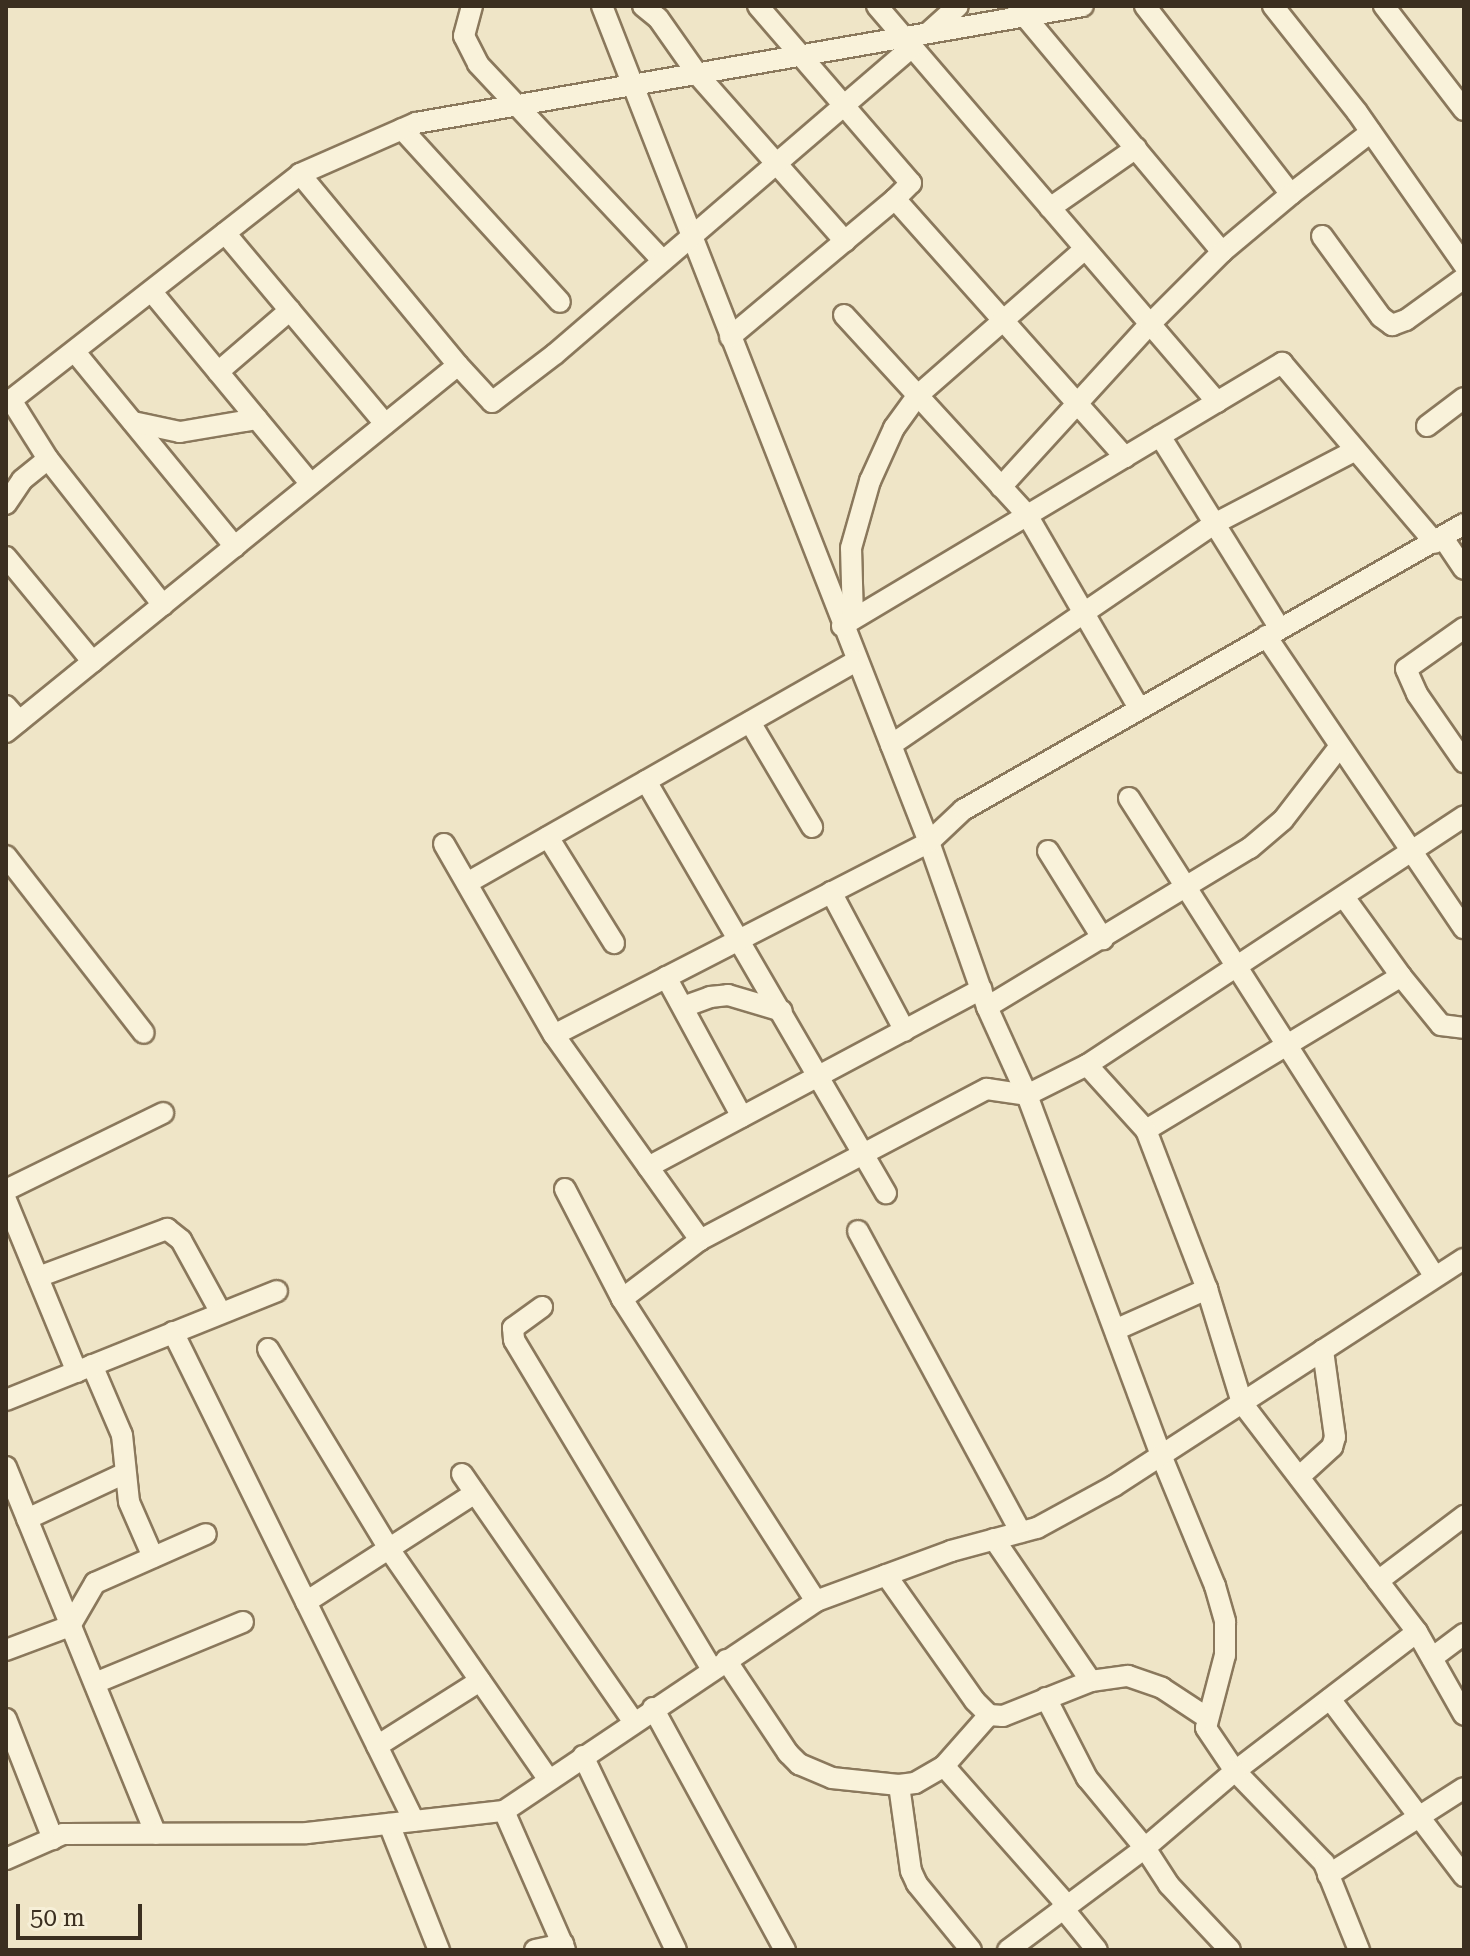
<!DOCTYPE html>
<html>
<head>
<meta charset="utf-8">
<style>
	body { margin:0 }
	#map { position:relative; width:1470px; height:1956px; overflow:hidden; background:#efe5c7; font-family:"Roboto Serif",serif }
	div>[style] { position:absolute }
	.roads { filter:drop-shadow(2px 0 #8a785c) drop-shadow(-2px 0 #8a785c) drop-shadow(0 2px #8a785c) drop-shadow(0 -2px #8a785c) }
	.minor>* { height:20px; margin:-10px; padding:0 10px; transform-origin:10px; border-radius:10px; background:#f9f2da }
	span { translate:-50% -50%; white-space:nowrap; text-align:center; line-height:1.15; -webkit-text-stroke:6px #f6efd7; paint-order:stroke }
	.frame { position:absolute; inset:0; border:8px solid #3b2f20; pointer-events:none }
	.scale { position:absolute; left:16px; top:1904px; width:126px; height:36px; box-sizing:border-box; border:4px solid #3b2f20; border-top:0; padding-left:10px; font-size:24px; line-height:28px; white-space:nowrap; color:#3b2f20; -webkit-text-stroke:6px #f6efd7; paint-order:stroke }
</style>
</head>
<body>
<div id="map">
	<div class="roads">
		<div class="minor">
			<div style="left:472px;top:6px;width:31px;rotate:105deg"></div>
			<div style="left:464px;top:36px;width:31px;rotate:63deg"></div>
			<div style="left:478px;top:64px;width:270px;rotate:46.8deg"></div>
			<div style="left:602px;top:6px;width:898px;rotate:68.64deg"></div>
			<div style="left:929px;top:842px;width:175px;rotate:70.6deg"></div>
			<div style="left:987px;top:1007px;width:97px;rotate:65.6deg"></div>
			<div style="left:1027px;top:1095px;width:384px;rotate:69.6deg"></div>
			<div style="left:1161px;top:1455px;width:142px;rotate:67.6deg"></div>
			<div style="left:1215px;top:1586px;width:37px;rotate:74deg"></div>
			<div style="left:1225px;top:1622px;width:33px;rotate:90deg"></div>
			<div style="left:1225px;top:1655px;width:75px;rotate:104.6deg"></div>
			<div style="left:1206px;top:1728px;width:52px;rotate:56deg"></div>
			<div style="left:1235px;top:1771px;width:128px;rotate:45.9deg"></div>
			<div style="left:1324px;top:1863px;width:94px;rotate:68.1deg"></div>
			<div style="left:643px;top:6px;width:19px;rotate:39deg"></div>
			<div style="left:658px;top:18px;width:70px;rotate:54.9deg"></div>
			<div style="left:698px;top:75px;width:222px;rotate:48.5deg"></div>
			<div style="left:758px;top:6px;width:234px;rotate:49.2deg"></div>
			<div style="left:911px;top:183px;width:23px;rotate:135deg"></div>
			<div style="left:895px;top:199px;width:346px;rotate:48.3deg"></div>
			<div style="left:877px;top:6px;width:522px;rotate:49.35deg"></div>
			<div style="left:1145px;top:6px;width:238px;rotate:52.2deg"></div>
			<div style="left:1291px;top:194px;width:101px;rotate:-37.8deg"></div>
			<div style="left:1273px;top:6px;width:135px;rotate:51.6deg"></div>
			<div style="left:1357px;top:112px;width:187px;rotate:55deg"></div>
			<div style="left:1384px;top:6px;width:131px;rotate:52.4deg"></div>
			<div style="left:1018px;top:8px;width:318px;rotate:50.1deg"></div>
			<div style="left:1222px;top:252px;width:90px;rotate:-40deg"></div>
			<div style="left:928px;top:33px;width:40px;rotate:-42deg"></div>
			<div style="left:402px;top:129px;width:234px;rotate:47.6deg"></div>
			<div style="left:300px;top:174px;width:248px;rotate:50.4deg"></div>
			<div style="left:458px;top:365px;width:50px;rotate:47.4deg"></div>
			<div style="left:492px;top:402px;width:79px;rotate:-37.3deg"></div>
			<div style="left:555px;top:354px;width:471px;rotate:-40.7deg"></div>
			<div style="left:1050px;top:208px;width:105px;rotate:-34.9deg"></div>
			<div style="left:225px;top:233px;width:249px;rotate:50deg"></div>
			<div style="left:1322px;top:236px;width:100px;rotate:53.9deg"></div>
			<div style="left:1381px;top:317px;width:14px;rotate:36deg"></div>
			<div style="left:1392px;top:325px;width:15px;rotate:-20deg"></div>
			<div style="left:1406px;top:320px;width:72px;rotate:-35.9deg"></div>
			<div style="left:152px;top:292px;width:249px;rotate:50.4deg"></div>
			<div style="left:844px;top:315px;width:271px;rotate:47.5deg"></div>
			<div style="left:1027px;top:515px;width:223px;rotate:59.9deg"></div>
			<div style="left:730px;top:337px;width:215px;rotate:-39.9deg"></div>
			<div style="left:75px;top:352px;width:252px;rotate:50.6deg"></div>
			<div style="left:218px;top:372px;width:95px;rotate:-40.7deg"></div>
			<div style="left:11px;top:400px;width:70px;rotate:57.9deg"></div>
			<div style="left:48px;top:459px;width:186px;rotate:51.8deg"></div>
			<div style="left:6px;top:404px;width:373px;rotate:-38deg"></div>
			<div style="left:300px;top:174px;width:127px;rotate:-23.7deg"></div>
			<div style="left:416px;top:123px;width:677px;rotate:-9.95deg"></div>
			<div style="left:133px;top:422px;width:48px;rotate:12deg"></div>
			<div style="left:180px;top:432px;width:78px;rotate:-9.6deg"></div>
			<div style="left:1427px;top:426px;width:46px;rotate:-37.1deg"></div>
			<div style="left:1160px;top:436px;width:227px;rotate:58.1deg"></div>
			<div style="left:1001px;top:487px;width:221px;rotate:-47.6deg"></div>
			<div style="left:1150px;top:324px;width:102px;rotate:-45deg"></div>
			<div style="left:6px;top:504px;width:29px;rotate:-56deg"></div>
			<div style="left:22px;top:480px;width:33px;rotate:-39deg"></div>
			<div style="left:1443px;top:538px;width:37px;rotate:56deg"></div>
			<div style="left:6px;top:557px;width:136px;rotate:50.4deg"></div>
			<div style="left:853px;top:619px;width:71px;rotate:-91.6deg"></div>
			<div style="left:851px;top:548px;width:70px;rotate:-74.2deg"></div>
			<div style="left:870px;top:481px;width:58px;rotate:-65.6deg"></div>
			<div style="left:894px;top:428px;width:39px;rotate:-54deg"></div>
			<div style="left:917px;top:396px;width:223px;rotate:-41.2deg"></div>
			<div style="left:842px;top:626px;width:513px;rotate:-30.87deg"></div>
			<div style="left:1282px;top:363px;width:236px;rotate:49.6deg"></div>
			<div style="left:1464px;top:628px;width:71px;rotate:144.7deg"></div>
			<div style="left:1406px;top:669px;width:27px;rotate:66deg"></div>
			<div style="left:1417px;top:694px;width:83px;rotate:55.3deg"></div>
			<div style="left:1266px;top:636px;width:353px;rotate:55.9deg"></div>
			<div style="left:6px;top:706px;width:20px;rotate:49deg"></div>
			<div style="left:750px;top:722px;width:122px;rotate:59.4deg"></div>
			<div style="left:6px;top:732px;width:582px;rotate:-39.07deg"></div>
			<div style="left:891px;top:745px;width:389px;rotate:-34.4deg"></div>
			<div style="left:1212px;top:525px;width:162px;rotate:-27.5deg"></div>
			<div style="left:646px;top:781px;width:477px;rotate:59.8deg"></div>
			<div style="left:1129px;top:798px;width:568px;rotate:57.43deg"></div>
			<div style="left:548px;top:837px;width:125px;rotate:58.1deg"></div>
			<div style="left:444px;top:844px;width:220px;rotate:60.1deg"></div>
			<div style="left:554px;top:1035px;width:252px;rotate:54.5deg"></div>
			<div style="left:1048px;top:851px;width:104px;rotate:58deg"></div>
			<div style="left:6px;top:856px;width:224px;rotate:52.1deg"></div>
			<div style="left:467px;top:883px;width:448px;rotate:-29.7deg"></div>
			<div style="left:831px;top:892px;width:157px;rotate:62deg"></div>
			<div style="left:1344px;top:897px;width:97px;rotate:54.2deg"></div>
			<div style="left:1401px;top:976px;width:63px;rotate:50.8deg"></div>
			<div style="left:1441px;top:1025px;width:23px;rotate:7deg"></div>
			<div style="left:666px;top:977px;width:159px;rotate:61.5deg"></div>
			<div style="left:683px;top:1007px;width:29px;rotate:-20deg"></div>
			<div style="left:710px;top:997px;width:18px;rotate:-6deg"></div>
			<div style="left:728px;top:995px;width:56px;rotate:16.5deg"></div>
			<div style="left:987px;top:1007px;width:307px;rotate:-31.2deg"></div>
			<div style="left:1250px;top:848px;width:43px;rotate:-40.3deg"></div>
			<div style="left:1283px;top:820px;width:93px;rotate:-52.4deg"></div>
			<div style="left:554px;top:1035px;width:422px;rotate:-27.2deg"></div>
			<div style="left:929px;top:842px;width:47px;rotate:-43.3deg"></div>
			<div style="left:963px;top:810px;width:577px;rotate:-29.72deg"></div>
			<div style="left:1087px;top:1065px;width:452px;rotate:-33.4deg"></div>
			<div style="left:1146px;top:1130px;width:298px;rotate:-31.1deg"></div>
			<div style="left:648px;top:1167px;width:378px;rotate:-28.1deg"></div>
			<div style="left:565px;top:1189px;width:124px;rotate:62.6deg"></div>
			<div style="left:622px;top:1299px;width:359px;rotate:57.3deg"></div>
			<div style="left:6px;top:1190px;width:175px;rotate:-26.1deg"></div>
			<div style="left:6px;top:1200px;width:186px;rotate:67.6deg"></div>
			<div style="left:858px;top:1231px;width:342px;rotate:61.6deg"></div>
			<div style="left:38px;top:1277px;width:138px;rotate:-20.4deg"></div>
			<div style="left:167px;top:1229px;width:18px;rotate:38deg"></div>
			<div style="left:181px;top:1240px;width:83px;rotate:61.3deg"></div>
			<div style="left:622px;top:1299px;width:98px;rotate:-37.1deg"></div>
			<div style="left:700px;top:1240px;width:324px;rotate:-27.8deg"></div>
			<div style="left:987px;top:1089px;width:40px;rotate:8.5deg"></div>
			<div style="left:1027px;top:1095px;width:67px;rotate:-26.6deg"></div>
			<div style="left:1087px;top:1065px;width:88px;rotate:47.8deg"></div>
			<div style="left:1146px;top:1130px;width:170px;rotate:69deg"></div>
			<div style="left:1207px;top:1289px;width:119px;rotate:72.9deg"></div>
			<div style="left:1242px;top:1403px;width:288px;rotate:52.6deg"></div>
			<div style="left:1417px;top:1632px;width:229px;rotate:142.6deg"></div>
			<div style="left:1235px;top:1771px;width:118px;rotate:139.5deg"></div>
			<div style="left:1145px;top:1848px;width:171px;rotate:143.3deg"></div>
			<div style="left:542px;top:1307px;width:36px;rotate:144deg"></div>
			<div style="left:513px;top:1328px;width:12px;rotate:85deg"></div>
			<div style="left:514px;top:1340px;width:384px;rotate:59deg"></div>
			<div style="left:1115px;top:1330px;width:101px;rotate:-24deg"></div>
			<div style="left:173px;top:1332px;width:545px;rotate:63.76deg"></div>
			<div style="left:268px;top:1349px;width:234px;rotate:58.8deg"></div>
			<div style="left:389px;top:1549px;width:281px;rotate:55.3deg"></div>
			<div style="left:92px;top:1365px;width:76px;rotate:66.8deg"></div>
			<div style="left:122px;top:1435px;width:67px;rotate:84deg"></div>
			<div style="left:129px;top:1502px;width:60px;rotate:66.4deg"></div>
			<div style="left:6px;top:1400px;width:292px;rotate:-21.9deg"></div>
			<div style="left:6px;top:1467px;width:396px;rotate:67.8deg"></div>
			<div style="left:462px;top:1474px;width:300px;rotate:55.3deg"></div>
			<div style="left:1299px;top:1477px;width:45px;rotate:-42.3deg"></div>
			<div style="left:1332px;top:1447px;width:10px;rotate:-73deg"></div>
			<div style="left:1335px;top:1437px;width:88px;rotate:-97.9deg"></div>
			<div style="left:27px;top:1519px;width:108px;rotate:-25.1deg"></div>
			<div style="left:994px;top:1539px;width:172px;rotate:55.7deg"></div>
			<div style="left:886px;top:1575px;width:154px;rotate:54.8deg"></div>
			<div style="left:975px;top:1701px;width:20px;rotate:45deg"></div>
			<div style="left:989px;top:1715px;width:14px;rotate:4deg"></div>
			<div style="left:1003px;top:1716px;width:95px;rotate:-21.7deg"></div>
			<div style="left:1091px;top:1681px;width:37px;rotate:-8deg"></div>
			<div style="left:1128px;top:1676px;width:36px;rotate:19deg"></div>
			<div style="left:1162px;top:1688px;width:53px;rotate:33.4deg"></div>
			<div style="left:1378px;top:1581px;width:108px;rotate:-37.1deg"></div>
			<div style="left:306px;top:1602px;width:201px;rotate:-32.8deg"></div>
			<div style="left:1417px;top:1632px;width:95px;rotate:60.5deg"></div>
			<div style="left:6px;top:1650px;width:68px;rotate:-20.6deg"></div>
			<div style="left:70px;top:1626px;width:50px;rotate:-59.8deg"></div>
			<div style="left:95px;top:1583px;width:121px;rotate:-23.8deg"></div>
			<div style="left:1432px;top:1658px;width:40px;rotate:-37deg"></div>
			<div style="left:726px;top:1660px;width:112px;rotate:56.3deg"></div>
			<div style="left:788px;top:1753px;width:16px;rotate:45deg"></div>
			<div style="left:799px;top:1764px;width:36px;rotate:23deg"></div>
			<div style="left:832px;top:1778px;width:67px;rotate:6deg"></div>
			<div style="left:899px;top:1785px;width:16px;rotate:-7deg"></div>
			<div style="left:915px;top:1783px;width:34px;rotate:-30deg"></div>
			<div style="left:944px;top:1766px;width:68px;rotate:-48.6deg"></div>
			<div style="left:95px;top:1683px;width:160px;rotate:-22.4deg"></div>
			<div style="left:1046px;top:1698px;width:90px;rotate:62.9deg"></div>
			<div style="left:1087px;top:1778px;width:91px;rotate:50.4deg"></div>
			<div style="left:1145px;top:1848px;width:44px;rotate:57deg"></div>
			<div style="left:1169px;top:1885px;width:89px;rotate:46.8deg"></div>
			<div style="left:1330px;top:1699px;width:222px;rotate:52.9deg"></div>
			<div style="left:653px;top:1708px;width:276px;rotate:61.4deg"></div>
			<div style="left:6px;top:1719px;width:129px;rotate:68.6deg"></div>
			<div style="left:377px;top:1746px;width:122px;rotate:-32.3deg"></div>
			<div style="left:583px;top:1756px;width:215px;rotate:64.4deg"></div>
			<div style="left:944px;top:1766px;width:184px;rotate:48.5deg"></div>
			<div style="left:899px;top:1785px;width:87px;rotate:82.1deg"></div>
			<div style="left:911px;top:1871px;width:14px;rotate:65deg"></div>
			<div style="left:917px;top:1884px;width:85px;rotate:50.7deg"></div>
			<div style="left:504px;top:1811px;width:152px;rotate:66.3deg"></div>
			<div style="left:389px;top:1824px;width:136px;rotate:68.4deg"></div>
			<div style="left:6px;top:1859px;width:62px;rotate:-23.7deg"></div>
			<div style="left:63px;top:1834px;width:244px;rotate:-0.2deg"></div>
			<div style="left:307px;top:1833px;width:198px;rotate:-6.4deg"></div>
			<div style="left:504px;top:1811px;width:376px;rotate:-33.9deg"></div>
			<div style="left:816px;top:1601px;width:144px;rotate:-20.3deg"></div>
			<div style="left:951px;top:1551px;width:89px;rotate:-15deg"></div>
			<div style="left:1037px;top:1528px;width:88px;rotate:-28.6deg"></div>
			<div style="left:1114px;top:1486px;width:417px;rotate:-33deg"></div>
			<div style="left:1328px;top:1875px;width:161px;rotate:-32.6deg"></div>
			<div style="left:1062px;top:1907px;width:55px;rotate:50.9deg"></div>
			<div style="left:535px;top:1950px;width:29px;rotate:-12deg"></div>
		</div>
	</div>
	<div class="frame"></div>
	<div class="scale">50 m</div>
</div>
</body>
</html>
